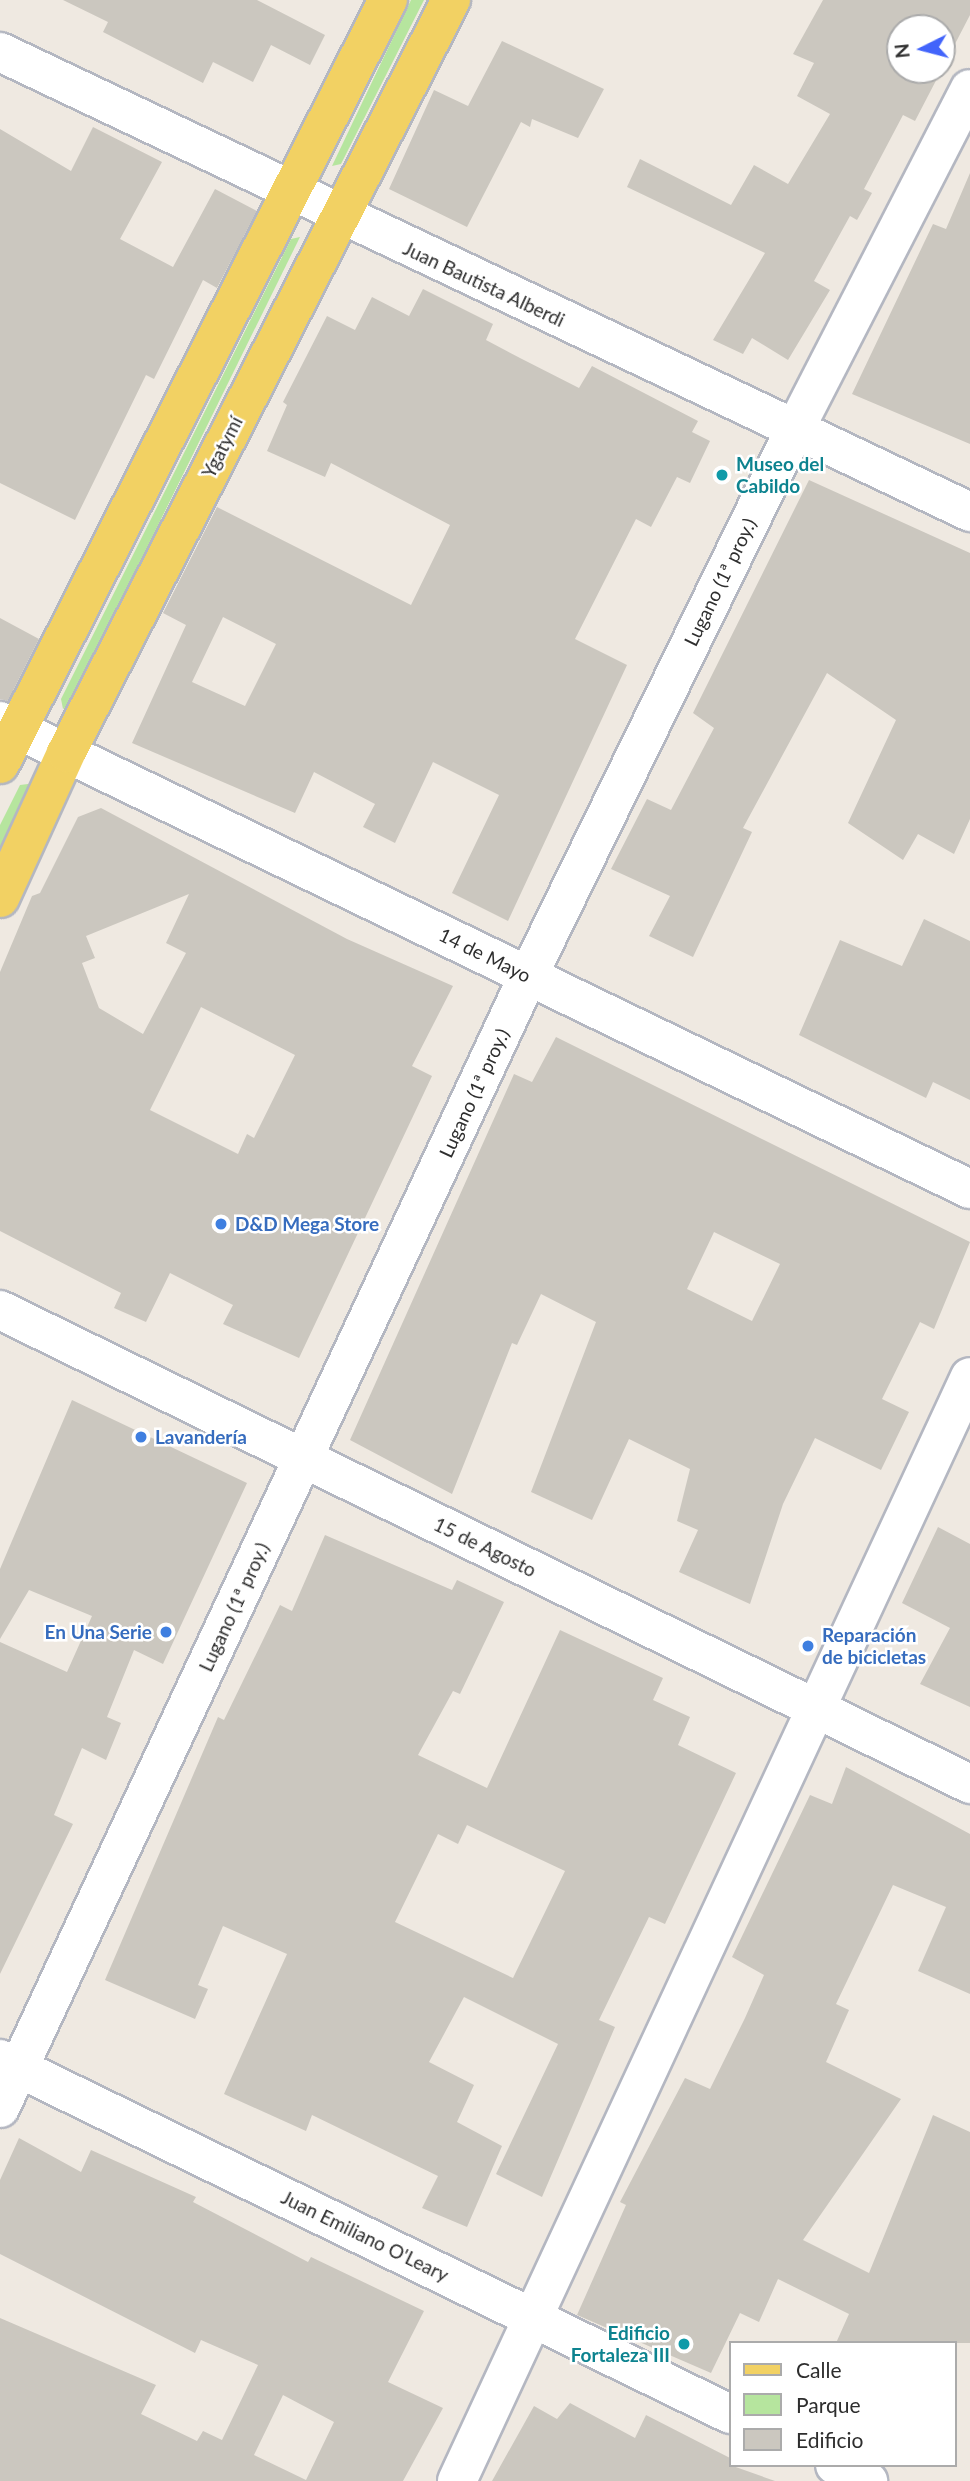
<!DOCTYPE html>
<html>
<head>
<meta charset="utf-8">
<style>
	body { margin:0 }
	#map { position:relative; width:970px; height:2481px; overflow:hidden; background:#efe9e1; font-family:Lato,sans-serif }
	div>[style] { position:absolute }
	.green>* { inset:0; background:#b6e59e }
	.building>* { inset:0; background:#cbc7bf }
	.roads { filter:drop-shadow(2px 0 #b4b7c1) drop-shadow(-2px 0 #b4b7c1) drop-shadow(0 2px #b4b7c1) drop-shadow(0 -2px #b4b7c1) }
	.minor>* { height:38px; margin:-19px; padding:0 19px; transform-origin:19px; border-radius:19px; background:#fff }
	.major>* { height:38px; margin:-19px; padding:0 19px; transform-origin:19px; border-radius:19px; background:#f2d163 }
	.dots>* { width:19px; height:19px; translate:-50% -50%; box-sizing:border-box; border:4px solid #fff; border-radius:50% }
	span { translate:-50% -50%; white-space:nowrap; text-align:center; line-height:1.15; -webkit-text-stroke:5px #fff; paint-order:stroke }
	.street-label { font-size:19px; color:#2e2e2e }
	.culture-label { font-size:19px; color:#0d838f; font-weight:700 }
	.left { translate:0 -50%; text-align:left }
	.right { translate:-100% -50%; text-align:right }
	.shop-label { font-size:19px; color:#366cbe; font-weight:700 }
	.legend { position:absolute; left:729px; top:2341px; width:228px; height:126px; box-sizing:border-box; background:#fff; border:2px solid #ababab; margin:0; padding:9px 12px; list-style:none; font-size:21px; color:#2e2e2e }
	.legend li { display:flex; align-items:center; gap:14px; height:35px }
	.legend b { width:35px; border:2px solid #ababab }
	.north { position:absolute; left:886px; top:14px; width:70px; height:70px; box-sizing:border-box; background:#fff; border:2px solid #ababab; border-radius:50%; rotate:264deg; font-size:19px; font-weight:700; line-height:28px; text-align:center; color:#2e2e2e }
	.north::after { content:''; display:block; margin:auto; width:24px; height:32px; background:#4264fb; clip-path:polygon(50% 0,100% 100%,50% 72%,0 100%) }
</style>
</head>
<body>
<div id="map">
	<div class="green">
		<div style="clip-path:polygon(411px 0,424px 0,341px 164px,332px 166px)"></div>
		<div style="clip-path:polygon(300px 237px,70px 704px,63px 709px,61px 699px,291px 239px)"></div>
		<div style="clip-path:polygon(28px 784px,28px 789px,0 848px,0 825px,20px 785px)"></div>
	</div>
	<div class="building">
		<div style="clip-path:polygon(63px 0,257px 0,325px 35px,310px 65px,271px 45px,253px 82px,213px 62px,203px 83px,103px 32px,108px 22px)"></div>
		<div style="clip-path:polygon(evenodd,823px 0,970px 0,970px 15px,915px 121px,903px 115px,864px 189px,872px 193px,857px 220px,850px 216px,814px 281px,830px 290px,788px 360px,752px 338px,743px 354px,713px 340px,765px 253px,627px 187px,640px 159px,731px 205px,754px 165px,788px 184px,830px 114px,797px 96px,814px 63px,793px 54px,823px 0,900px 28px,942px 28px,942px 70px,900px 70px,900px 28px)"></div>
		<div style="clip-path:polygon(502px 41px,604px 89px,578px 138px,532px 119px,530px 127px,521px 122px,467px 227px,389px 189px,434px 90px,468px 106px)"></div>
		<div style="clip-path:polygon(93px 127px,162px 162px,120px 239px,173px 267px,215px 189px,257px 211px,217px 288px,203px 280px,154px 379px,146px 375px,75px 520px,0 483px,0 129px,71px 171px)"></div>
		<div style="clip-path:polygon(970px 173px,970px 444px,852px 394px,933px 224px,946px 229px)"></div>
		<div style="clip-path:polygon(evenodd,423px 289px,493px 324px,486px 340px,520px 358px,579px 388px,592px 366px,698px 421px,692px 432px,710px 441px,690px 483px,677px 477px,651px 527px,636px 519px,575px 639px,627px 665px,508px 921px,452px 893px,499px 795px,433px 762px,395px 843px,363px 827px,375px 804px,314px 772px,295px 813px,132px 743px,186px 625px,163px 613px,217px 507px,411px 605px,450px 525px,331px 463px,325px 477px,267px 451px,287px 405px,283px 402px,327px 316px,355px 330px,372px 297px,409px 316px,423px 289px,223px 617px,276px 644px,245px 706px,192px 682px,223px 617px)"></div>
		<div style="clip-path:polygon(809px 480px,970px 553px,970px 819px,954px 854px,918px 834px,903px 860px,848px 823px,896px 720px,827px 673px,743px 828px,752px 832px,693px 957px,649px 936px,670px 896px,611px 869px,647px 799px,671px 810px,714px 728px,693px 713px)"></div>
		<div style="clip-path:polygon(0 618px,39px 639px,8px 701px,0 699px)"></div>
		<div style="clip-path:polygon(evenodd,101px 808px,347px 939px,453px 986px,412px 1066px,432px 1076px,299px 1358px,223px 1324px,233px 1305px,170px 1273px,146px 1322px,114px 1308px,121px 1293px,0 1231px,0 972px,32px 896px,40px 893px,78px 817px,101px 808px,189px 894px,166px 943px,186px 953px,143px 1034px,99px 1008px,82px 963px,95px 958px,86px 936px,189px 894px,101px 808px,201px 1007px,295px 1055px,254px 1138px,247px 1134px,238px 1154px,150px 1110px,201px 1007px)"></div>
		<div style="clip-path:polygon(924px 919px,970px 941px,970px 1100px,933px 1082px,926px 1098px,799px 1035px,840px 940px,902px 966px)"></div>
		<div style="clip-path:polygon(evenodd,556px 1037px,970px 1242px,934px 1329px,920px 1322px,882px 1399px,909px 1412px,881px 1470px,815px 1438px,783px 1504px,750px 1604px,679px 1572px,698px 1530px,677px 1521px,690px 1469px,629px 1439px,592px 1520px,531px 1492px,596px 1322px,541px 1294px,517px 1345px,512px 1343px,452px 1494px,350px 1440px,514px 1074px,532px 1082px,556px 1037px,714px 1232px,780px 1264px,752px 1321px,687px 1289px,714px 1232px)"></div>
		<div style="clip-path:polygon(72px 1400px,247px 1483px,163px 1664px,134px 1650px,107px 1717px,121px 1723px,106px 1760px,82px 1748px,54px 1815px,73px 1824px,0 1974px,0 1642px,67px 1672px,92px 1616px,29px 1590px,0 1639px,0 1569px)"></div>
		<div style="clip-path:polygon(938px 1527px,970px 1544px,970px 1707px,920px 1684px,950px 1628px,902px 1603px)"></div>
		<div style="clip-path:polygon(evenodd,325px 1535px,452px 1590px,457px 1580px,504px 1602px,460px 1694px,453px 1691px,418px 1755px,487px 1788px,560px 1630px,663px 1678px,653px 1700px,690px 1717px,678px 1745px,736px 1773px,665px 1924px,649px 1917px,599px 2020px,615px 2027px,542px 2197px,496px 2174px,558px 2044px,464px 1997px,429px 2062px,474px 2085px,457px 2122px,502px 2146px,467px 2227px,422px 2208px,438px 2176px,312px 2115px,306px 2131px,224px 2094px,287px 1954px,223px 1926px,198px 1985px,208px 1989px,195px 2019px,105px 1980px,218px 1717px,224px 1720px,280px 1605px,292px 1611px,325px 1535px,467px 1825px,565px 1871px,513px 1978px,395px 1922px,438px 1834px,458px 1844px,467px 1825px)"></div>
		<div style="clip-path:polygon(846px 1767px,970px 1834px,970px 1994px,918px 1971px,946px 1907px,893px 1885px,836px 2004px,849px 2010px,826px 2062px,901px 2099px,803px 2240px,869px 2273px,933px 2115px,970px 2132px,970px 2343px,836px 2343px,849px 2314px,778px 2279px,759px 2322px,740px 2313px,711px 2373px,577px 2315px,626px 2205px,620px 2202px,685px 2078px,710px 2089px,745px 2018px,764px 1975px,732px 1957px,810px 1795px,832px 1804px)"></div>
		<div style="clip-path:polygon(evenodd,19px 2138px,81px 2172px,91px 2150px,196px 2197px,193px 2202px,308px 2262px,311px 2257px,424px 2311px,388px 2382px,443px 2408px,403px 2481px,0 2481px,0 2318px,156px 2385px,141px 2414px,197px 2441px,203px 2431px,222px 2440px,258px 2365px,201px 2340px,195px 2353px,0 2254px,0 2180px,19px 2138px,283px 2395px,334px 2422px,306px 2480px,254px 2455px,283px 2395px)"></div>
		<div style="clip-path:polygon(570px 2403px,635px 2438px,646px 2415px,730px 2458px,730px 2465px,775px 2481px,492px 2481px,534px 2406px,557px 2419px)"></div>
	</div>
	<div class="roads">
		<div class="minor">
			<div style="left:0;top:52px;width:1074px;rotate:25.37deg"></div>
			<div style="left:0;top:721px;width:1077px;rotate:25.76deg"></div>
			<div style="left:0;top:1310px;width:1080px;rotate:26.04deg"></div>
			<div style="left:0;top:2059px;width:812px;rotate:25.93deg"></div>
			<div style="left:0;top:2108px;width:1249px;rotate:-64.99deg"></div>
			<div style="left:528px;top:976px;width:609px;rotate:-63.98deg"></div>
			<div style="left:795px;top:429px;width:382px;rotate:-62.8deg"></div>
			<div style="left:835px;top:2465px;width:37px;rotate:26deg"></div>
			<div style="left:457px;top:2481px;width:1217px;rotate:-65.08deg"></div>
		</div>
		<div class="major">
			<div style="left:0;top:764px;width:857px;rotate:-63.08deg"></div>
			<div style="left:0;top:898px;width:159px;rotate:-65.5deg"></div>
			<div style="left:66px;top:753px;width:846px;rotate:-62.92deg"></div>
		</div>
	</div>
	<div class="dots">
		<div style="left:722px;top:475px;background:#0f9aa8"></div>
		<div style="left:221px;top:1224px;background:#3f7fe0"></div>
		<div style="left:141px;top:1437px;background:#3f7fe0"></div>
		<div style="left:166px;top:1632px;background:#3f7fe0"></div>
		<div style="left:808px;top:1646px;background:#3f7fe0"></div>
		<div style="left:684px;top:2344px;background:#0f9aa8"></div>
	</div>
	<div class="street-label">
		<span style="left:484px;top:284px;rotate:25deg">Juan Bautista Alberdi</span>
		<span style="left:222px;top:447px;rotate:-63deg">Ygatymí</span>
		<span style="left:720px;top:582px;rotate:-64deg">Lugano (1ª proy.)</span>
		<span style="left:485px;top:955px;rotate:26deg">14 de Mayo</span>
		<span style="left:474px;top:1093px;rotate:-65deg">Lugano (1ª proy.)</span>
		<span style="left:485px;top:1547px;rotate:26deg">15 de Agosto</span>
		<span style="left:234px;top:1607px;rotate:-65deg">Lugano (1ª proy.)</span>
		<span style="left:365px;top:2236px;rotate:26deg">Juan Emiliano O'Leary</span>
	</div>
	<div class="culture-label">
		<span class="left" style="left:736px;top:475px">Museo del<br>Cabildo</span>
		<span class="right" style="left:670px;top:2344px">Edificio<br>Fortaleza III</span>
	</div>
	<div class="shop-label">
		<span class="left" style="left:235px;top:1224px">D&amp;D Mega Store</span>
		<span class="left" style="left:155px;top:1437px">Lavandería</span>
		<span class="right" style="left:152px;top:1632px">En Una Serie</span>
		<span class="left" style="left:822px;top:1646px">Reparación<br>de bicicletas</span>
	</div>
	<ul class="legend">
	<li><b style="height:9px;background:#f2d163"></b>Calle</li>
	<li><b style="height:19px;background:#b6e59e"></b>Parque</li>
	<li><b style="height:19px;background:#cbc7bf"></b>Edificio</li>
	</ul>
	<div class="north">N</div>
</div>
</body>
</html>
